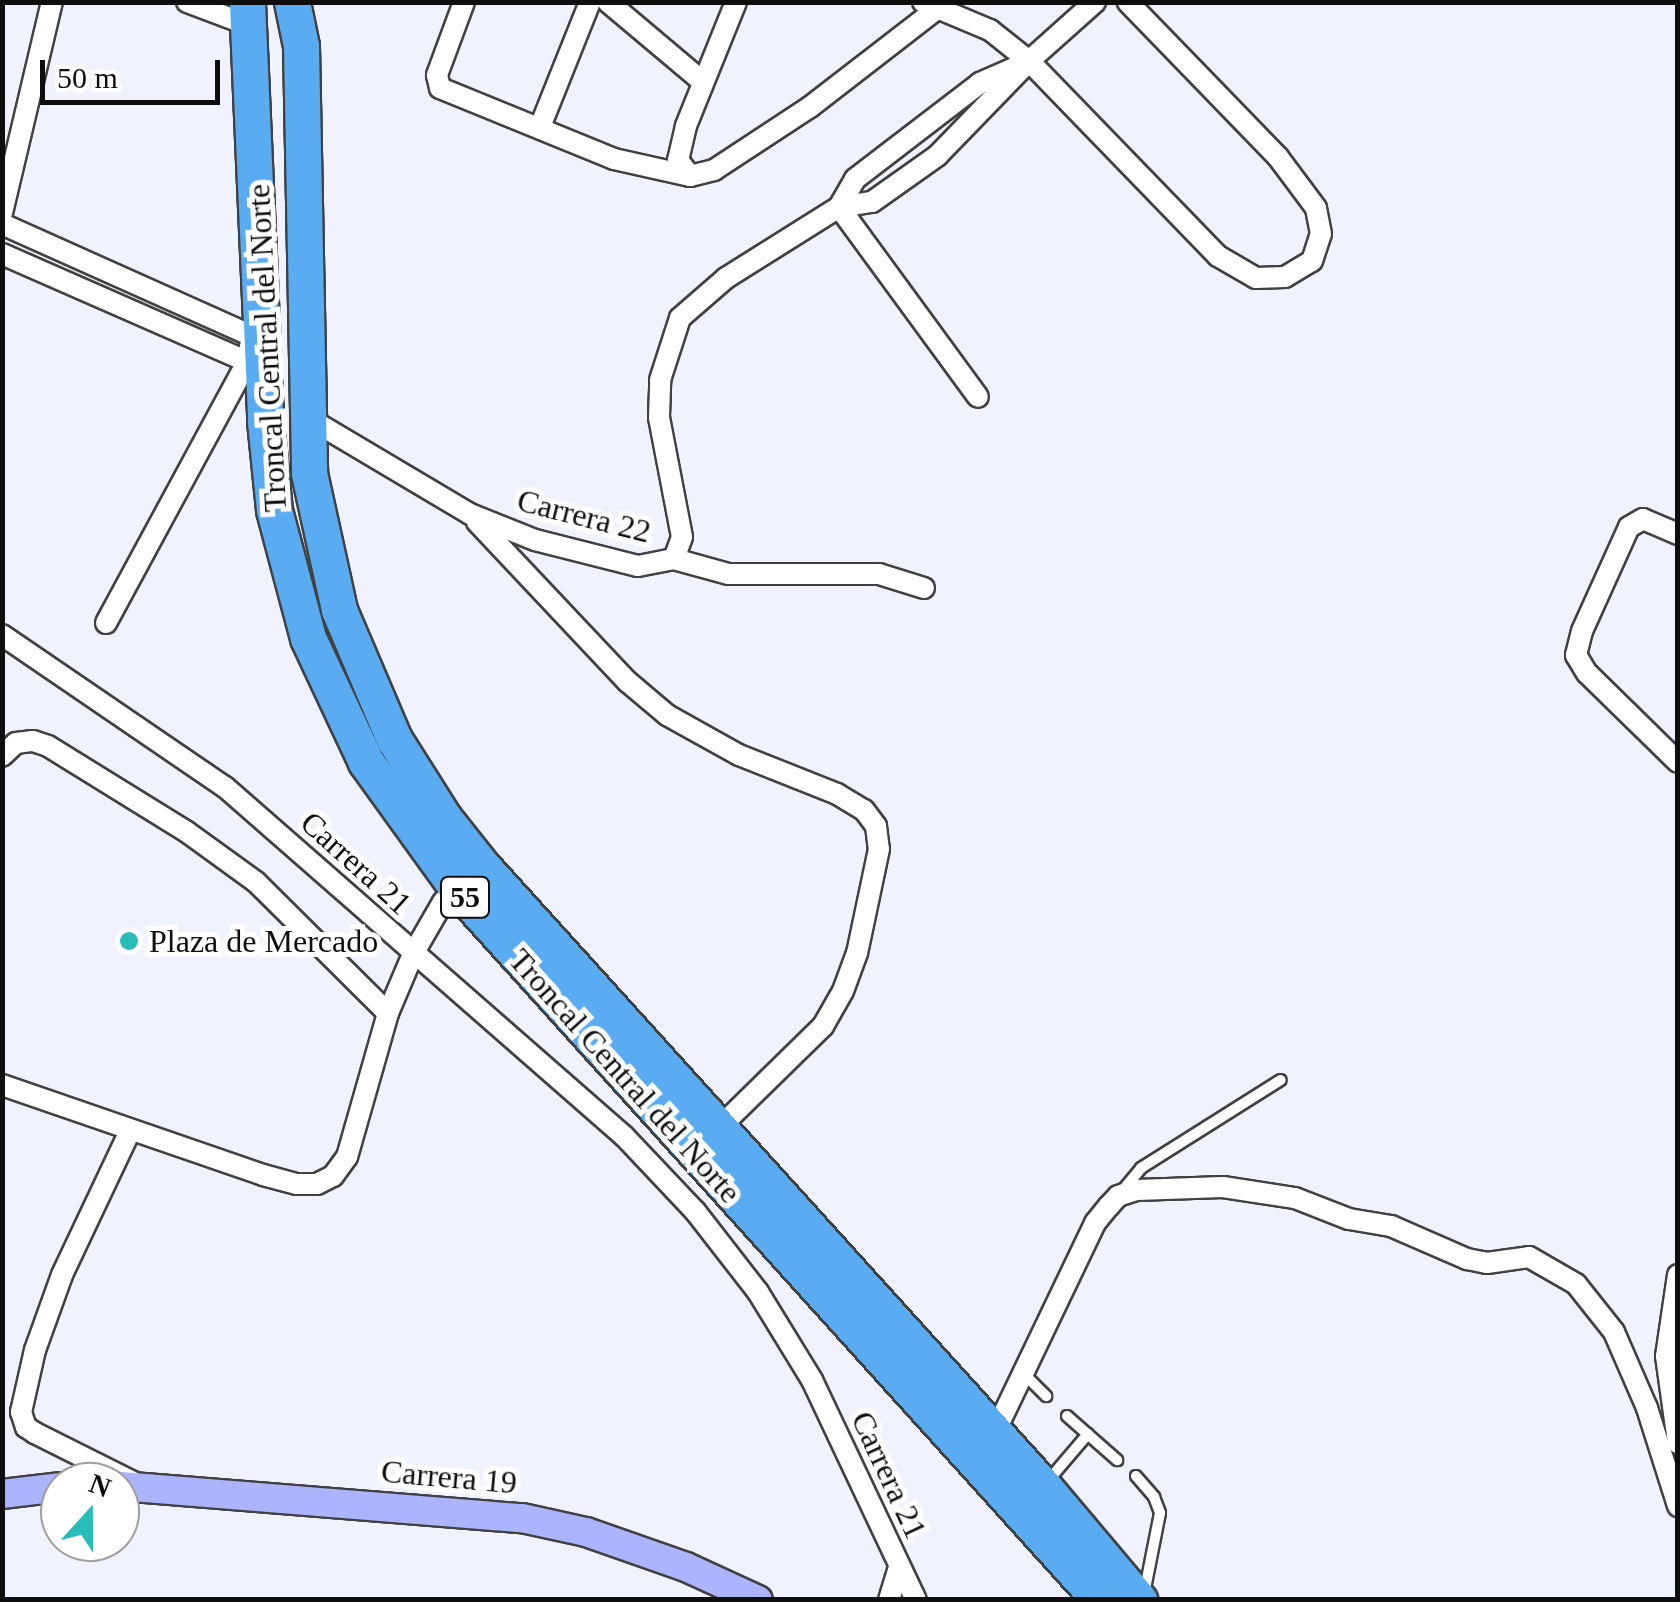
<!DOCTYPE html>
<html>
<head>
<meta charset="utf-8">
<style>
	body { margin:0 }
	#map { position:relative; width:1680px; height:1602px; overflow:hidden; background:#f0f3ff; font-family:Georgia,serif }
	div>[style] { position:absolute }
	.roads { filter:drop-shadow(2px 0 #414141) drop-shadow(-2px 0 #414141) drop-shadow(0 2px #414141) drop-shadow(0 -2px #414141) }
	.lane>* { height:10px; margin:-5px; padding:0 5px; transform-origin:5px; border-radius:5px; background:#fff }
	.street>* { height:20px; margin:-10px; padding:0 10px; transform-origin:10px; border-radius:10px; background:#fff }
	.secondary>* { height:28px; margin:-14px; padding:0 14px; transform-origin:14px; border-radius:14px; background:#acb4fe }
	.highway>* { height:35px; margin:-17.5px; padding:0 17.5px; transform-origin:17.5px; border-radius:17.5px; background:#5aacf2 }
	.dots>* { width:28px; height:28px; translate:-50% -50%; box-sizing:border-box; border:5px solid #fff; border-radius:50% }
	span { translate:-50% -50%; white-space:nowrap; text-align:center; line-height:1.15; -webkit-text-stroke:10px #fff; paint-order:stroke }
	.shield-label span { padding:2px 8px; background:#fff; border:2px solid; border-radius:8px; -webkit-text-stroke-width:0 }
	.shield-label { font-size:30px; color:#0e0e0e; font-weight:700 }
	.street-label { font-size:32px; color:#0e0e0e }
	.poi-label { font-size:32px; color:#0e0e0e }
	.left { translate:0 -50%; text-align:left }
	.frame { position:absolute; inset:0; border:5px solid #0e0e0e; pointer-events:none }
	.north { position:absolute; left:40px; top:1462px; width:100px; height:100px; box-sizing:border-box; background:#fff; border:2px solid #9f9f9f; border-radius:50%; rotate:21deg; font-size:28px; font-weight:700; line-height:40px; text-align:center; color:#0e0e0e }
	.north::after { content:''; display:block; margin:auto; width:35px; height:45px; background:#28bdb7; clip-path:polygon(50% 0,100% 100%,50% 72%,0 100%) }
	.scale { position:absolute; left:40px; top:60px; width:180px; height:45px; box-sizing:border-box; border:5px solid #0e0e0e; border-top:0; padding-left:12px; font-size:30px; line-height:35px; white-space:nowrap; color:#0e0e0e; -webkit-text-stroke:8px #fff; paint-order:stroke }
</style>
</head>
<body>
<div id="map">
	<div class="roads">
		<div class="lane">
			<div style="left:1122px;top:1191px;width:30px;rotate:-50deg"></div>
			<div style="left:1141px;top:1168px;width:165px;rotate:-32.2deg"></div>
			<div style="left:1023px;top:1373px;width:33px;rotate:45deg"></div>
			<div style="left:1067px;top:1416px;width:67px;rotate:41.3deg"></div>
			<div style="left:1136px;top:1476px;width:28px;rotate:49deg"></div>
			<div style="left:1154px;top:1497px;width:17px;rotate:69deg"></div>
			<div style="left:1160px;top:1513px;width:83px;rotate:101.2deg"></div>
			<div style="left:1047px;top:1482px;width:63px;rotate:-49.5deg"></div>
		</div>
		<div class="street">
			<div style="left:187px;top:2px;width:68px;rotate:20.6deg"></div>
			<div style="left:464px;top:2px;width:78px;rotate:110.3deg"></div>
			<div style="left:437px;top:75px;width:13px;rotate:77deg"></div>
			<div style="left:440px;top:88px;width:188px;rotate:22.2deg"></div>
			<div style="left:614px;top:159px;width:78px;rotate:12.6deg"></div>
			<div style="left:608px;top:2px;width:124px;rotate:40.1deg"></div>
			<div style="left:736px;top:2px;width:134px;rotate:112deg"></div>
			<div style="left:686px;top:126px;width:35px;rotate:103deg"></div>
			<div style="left:678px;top:160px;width:20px;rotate:53deg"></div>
			<div style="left:690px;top:176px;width:25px;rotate:-14deg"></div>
			<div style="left:714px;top:170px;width:115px;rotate:-33.3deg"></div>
			<div style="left:810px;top:107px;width:162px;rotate:-37.7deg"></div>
			<div style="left:923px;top:2px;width:73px;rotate:22.7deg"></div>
			<div style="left:990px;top:30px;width:50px;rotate:38.5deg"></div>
			<div style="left:1029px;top:61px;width:272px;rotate:45.9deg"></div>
			<div style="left:1218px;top:256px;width:44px;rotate:30.1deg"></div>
			<div style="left:1256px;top:278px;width:29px;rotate:-2deg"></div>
			<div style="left:1285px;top:277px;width:31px;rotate:-31deg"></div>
			<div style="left:1312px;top:261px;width:28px;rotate:-72deg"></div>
			<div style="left:1321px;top:234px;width:26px;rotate:-101deg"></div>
			<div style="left:1316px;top:208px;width:64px;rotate:-126.7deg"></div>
			<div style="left:1278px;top:157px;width:216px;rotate:-134.1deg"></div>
			<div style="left:540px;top:127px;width:135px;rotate:-68.2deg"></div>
			<div style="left:839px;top:207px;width:32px;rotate:-60deg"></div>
			<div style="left:855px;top:179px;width:158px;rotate:-37.5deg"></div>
			<div style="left:980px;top:83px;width:43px;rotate:-23.6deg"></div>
			<div style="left:839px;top:207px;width:235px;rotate:53.8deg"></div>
			<div style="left:2px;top:213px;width:217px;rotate:-76.7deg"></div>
			<div style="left:2px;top:224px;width:286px;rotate:24.1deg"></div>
			<div style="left:2px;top:254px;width:279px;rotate:23.7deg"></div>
			<div style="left:305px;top:416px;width:192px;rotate:30.7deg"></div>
			<div style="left:470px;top:514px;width:70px;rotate:21.8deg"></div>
			<div style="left:535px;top:540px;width:106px;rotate:14.2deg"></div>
			<div style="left:638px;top:566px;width:37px;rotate:-11deg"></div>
			<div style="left:674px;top:559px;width:23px;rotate:-70deg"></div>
			<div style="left:682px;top:537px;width:122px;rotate:-100.9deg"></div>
			<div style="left:659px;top:417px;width:37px;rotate:-88deg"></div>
			<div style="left:660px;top:380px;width:65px;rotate:-72.1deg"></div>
			<div style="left:680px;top:318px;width:61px;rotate:-41deg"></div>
			<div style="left:726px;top:278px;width:133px;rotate:-32.1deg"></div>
			<div style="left:839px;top:207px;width:33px;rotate:-9deg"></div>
			<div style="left:872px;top:202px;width:80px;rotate:-35.3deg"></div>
			<div style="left:937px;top:156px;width:132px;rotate:-45.9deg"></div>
			<div style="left:1029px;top:61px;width:89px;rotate:-41.8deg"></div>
			<div style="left:477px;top:522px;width:220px;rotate:46.7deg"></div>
			<div style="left:628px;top:682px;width:51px;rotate:40.2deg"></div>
			<div style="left:667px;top:715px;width:82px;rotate:29.1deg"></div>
			<div style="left:739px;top:755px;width:105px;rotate:21.7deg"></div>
			<div style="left:837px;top:794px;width:31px;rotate:31deg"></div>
			<div style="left:864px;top:810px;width:20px;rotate:53deg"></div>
			<div style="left:876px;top:826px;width:23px;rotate:83deg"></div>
			<div style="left:879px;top:849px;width:106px;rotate:101.9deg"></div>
			<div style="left:857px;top:953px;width:40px;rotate:110.2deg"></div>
			<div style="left:843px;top:991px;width:40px;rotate:119.7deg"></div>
			<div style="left:823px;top:1026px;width:147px;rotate:135.6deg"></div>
			<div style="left:1678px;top:534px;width:38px;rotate:-157deg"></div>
			<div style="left:1643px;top:519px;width:16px;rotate:150deg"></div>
			<div style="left:1629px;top:527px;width:114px;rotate:114.3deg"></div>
			<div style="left:1582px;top:631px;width:25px;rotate:104deg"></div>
			<div style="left:1576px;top:655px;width:21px;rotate:59deg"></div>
			<div style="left:1587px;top:673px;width:127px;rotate:44.4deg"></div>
			<div style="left:674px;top:559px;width:56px;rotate:15.5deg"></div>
			<div style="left:728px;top:574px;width:151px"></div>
			<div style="left:879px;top:574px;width:47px;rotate:17.3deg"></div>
			<div style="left:106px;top:623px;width:297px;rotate:-61.6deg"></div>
			<div style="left:247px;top:362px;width:21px;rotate:-79deg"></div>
			<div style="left:2px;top:635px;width:270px;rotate:34.3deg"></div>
			<div style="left:225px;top:787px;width:530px;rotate:41.18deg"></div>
			<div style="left:624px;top:1136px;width:103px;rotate:46.6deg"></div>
			<div style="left:695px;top:1211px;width:103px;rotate:52.1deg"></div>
			<div style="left:758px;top:1292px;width:103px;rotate:58.5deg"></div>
			<div style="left:812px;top:1380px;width:243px;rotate:64.7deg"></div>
			<div style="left:2px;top:756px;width:19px;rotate:-43deg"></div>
			<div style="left:16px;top:743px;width:17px;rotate:-7deg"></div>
			<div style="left:33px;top:741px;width:16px;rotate:18deg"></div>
			<div style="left:48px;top:746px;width:163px;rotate:31.7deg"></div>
			<div style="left:187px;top:832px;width:85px;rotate:35.9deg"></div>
			<div style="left:256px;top:882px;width:186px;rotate:44.8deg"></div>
			<div style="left:2px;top:1085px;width:276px;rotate:19deg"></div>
			<div style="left:263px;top:1175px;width:35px;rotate:15deg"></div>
			<div style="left:297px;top:1184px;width:20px"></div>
			<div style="left:317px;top:1184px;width:18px;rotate:-27deg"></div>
			<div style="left:333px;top:1176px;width:24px;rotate:-54deg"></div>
			<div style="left:347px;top:1157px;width:150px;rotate:-74.1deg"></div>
			<div style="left:388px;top:1013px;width:64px;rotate:-67deg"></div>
			<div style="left:413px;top:954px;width:60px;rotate:-60deg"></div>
			<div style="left:443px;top:902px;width:26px;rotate:-47deg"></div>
			<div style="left:130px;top:1131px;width:159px;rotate:115.3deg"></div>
			<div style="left:62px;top:1275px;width:80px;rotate:109.8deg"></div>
			<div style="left:35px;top:1350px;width:64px;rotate:102.7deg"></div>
			<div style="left:21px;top:1412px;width:16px;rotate:72deg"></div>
			<div style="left:26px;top:1427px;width:11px;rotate:34deg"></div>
			<div style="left:35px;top:1433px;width:114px;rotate:26.6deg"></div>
			<div style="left:1678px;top:1275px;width:82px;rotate:98.4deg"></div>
			<div style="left:1666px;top:1356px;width:88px;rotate:82.1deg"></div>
			<div style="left:994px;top:1434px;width:234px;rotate:-64.4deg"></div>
			<div style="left:1095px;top:1223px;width:22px;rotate:-51deg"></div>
			<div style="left:1109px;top:1206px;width:13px;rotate:-48deg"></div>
			<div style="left:1118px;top:1196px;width:20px;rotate:-18deg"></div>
			<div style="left:1137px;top:1190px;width:86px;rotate:-2deg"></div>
			<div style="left:1223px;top:1187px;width:73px;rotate:8.7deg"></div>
			<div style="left:1295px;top:1198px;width:58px;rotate:21.3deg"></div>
			<div style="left:1349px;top:1219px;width:43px;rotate:9.5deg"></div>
			<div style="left:1391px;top:1226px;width:83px;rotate:23.5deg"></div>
			<div style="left:1467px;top:1259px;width:20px;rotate:11deg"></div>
			<div style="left:1487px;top:1263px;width:42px;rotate:-8.1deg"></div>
			<div style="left:1529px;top:1257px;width:54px;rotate:29.9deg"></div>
			<div style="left:1576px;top:1284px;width:61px;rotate:51.6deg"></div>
			<div style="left:1614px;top:1332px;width:83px;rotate:66.5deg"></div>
			<div style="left:1647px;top:1408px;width:103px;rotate:72.4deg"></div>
			<div style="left:889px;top:1600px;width:34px;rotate:-73deg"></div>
		</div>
		<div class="secondary">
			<div style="left:120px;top:1486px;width:403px;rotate:4.6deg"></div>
			<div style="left:522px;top:1518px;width:66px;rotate:12.3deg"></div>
			<div style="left:586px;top:1532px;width:106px;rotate:19.3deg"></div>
			<div style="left:686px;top:1567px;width:79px;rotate:24.6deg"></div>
			<div style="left:2px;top:1494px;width:58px;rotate:-6.9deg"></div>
		</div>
		<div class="highway">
			<div style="left:247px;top:2px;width:419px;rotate:87.5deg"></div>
			<div style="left:265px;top:421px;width:89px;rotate:84.2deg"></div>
			<div style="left:274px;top:510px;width:132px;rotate:75.1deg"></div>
			<div style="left:308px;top:638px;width:137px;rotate:64.9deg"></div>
			<div style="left:366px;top:762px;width:154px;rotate:54.2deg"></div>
			<div style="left:456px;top:887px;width:961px;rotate:47.91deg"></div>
			<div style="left:292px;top:2px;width:45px;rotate:78.4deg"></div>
			<div style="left:301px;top:46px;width:427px;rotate:88.9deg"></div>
			<div style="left:309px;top:473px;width:140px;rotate:77.6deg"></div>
			<div style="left:339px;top:610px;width:140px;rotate:66.9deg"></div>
			<div style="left:394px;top:739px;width:93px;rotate:57.7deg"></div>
			<div style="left:444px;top:818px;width:61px;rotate:51.6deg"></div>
			<div style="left:482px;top:866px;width:838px;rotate:47.86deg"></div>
			<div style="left:1044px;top:1487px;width:148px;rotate:49.9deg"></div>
		</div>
	</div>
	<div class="dots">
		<div style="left:129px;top:941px;background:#28bdb7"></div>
	</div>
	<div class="shield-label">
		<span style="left:465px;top:897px">55</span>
	</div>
	<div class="street-label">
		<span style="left:267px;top:348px;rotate:-93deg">Troncal Central del Norte</span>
		<span style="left:584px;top:516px;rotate:14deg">Carrera 22</span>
		<span style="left:356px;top:863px;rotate:42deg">Carrera 21</span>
		<span style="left:625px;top:1076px;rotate:48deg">Troncal Central del Norte</span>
		<span style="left:889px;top:1475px;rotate:65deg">Carrera 21</span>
		<span style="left:449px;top:1477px;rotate:5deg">Carrera 19</span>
	</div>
	<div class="poi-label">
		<span class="left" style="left:149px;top:941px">Plaza de Mercado</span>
	</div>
	<div class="frame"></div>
	<div class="north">N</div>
	<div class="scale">50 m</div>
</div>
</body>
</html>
